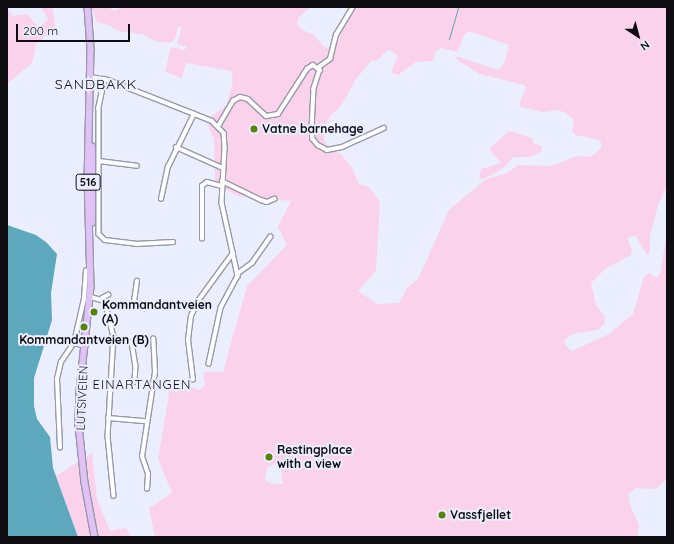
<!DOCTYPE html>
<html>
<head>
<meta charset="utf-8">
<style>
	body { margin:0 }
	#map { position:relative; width:674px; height:544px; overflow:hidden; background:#ebeefe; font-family:Quicksand,sans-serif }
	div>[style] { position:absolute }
	.green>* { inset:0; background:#fad2ec }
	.water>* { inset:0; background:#5da8bd }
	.stream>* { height:1px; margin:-0.5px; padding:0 0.5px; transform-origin:0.5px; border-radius:0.5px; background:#5da8bd }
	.roads { filter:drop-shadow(1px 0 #9799a8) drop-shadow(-1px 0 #9799a8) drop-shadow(0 1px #9799a8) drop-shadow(0 -1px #9799a8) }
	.minor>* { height:3.5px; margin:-1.75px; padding:0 1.75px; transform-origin:1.75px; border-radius:1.75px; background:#fff }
	.primary>* { height:5.5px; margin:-2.75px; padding:0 2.75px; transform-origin:2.75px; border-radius:2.75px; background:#e0c2f7 }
	.dots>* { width:11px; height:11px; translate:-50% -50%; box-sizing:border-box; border:2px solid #ebeefe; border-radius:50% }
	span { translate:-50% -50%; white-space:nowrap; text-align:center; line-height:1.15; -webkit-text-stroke:4px #ebeefe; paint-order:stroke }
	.shield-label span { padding:1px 3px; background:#ebeefe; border:1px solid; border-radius:3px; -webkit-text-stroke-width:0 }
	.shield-label { font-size:11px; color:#0d0d12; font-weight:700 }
	.poi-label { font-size:12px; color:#0d0d12; font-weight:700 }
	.left { translate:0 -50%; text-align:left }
	.street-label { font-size:12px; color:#0d0d12 }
	.neighbourhood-label { font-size:13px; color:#0d0d12; letter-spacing:1px }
	.quarter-label { font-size:14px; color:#0d0d12; letter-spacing:1px }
	.frame { position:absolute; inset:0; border:8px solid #0d0d12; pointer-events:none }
	.north { position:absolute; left:618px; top:16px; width:40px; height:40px; -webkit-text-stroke:3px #ebeefe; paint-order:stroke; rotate:144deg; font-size:11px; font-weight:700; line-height:16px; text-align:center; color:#0d0d12 }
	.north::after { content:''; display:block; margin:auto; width:14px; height:18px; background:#0d0d12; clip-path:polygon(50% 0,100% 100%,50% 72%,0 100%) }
	.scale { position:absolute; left:16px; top:24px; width:114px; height:18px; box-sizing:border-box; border:2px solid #0d0d12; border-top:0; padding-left:5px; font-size:12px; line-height:14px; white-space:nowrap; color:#0d0d12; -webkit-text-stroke:3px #ebeefe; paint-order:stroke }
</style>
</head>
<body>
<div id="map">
	<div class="green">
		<div style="clip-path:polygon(7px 7px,12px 16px,27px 14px,39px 28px,48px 19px,41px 7px,52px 7px,55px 22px,54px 28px,36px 44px,32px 63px,7px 84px)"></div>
		<div style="clip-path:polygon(evenodd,91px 7px,108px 7px,114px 11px,123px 7px,311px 7px,298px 18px,297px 24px,302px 30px,313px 34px,324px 47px,331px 49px,337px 44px,352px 7px,667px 7px,667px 186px,658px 205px,650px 236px,650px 252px,647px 255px,635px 235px,627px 238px,632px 250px,631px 255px,605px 269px,591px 283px,596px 305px,605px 317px,604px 324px,597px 330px,572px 334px,564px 341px,566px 346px,572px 351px,609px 334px,633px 314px,644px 277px,649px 273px,656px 278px,660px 274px,667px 233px,667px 479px,656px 489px,636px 488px,628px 494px,630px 505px,639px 525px,637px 537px,155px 537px,149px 508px,172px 493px,158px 459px,169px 394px,165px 383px,172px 379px,198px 390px,205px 386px,203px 372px,223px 372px,247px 286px,287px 245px,278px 227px,291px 201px,237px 196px,215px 182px,214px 139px,207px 123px,209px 118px,227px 105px,233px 80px,231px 71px,186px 63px,182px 78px,165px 72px,171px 47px,184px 50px,187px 47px,177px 44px,182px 27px,178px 27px,175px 39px,170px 43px,155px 41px,142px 34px,117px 31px,109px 25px,97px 22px,91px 7px,469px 31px,509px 45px,504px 64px,498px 70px,460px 57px,456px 57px,457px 60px,480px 74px,524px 85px,526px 88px,519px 104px,520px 107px,543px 112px,558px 110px,566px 113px,574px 120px,572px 131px,576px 135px,600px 140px,602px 147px,591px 157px,577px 156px,552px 166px,519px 165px,507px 173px,485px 180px,449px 210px,418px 279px,407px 288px,399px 303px,377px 304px,358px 291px,376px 271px,380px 202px,369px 187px,359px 184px,352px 168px,341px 154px,329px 148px,324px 140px,325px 129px,330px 116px,341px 106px,356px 79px,371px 61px,378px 60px,387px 50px,392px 51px,398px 56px,391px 72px,398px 75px,416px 62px,433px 61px,436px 52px,441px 48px,457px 52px,465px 34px,469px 31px,91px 7px,280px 460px,283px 484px,272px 484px,265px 480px,267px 468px,280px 460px)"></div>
		<div style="clip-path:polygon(509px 131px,532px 138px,534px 144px,542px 146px,542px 151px,530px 157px,513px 157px,505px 167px,486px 178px,479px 179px,481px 169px,501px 163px,489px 149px)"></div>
		<div style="clip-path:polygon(92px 453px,97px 499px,110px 531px,126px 528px,131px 537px,78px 537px,56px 476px)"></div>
	</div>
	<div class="water">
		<div style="clip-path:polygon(7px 225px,36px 235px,46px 242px,57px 254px,51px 293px,52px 320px,34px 378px,34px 406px,37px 419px,50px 437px,53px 468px,78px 537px,7px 537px)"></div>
	</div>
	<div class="stream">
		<div style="left:449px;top:39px;width:33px;rotate:-74deg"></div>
	</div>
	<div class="roads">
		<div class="minor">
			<div style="left:319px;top:67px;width:14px;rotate:-36deg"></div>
			<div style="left:330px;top:59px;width:25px;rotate:-76deg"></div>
			<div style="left:336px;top:35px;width:33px;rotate:-59deg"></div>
			<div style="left:90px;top:77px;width:18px;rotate:9deg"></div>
			<div style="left:108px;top:80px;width:112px;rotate:21.5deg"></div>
			<div style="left:212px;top:121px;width:17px;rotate:45deg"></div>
			<div style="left:224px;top:133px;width:15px;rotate:86deg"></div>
			<div style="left:225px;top:148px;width:55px;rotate:93.1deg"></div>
			<div style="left:222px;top:203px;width:75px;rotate:77.6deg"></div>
			<div style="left:238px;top:276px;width:36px;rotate:118deg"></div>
			<div style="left:221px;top:308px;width:57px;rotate:102.1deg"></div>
			<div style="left:105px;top:79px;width:30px;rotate:102deg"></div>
			<div style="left:99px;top:108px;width:126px;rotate:90deg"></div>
			<div style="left:99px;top:234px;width:8px;rotate:45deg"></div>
			<div style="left:105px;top:240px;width:31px;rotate:7deg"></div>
			<div style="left:136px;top:244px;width:37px;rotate:-3deg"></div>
			<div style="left:219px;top:125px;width:28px;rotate:-60deg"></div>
			<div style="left:233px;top:101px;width:8px;rotate:-30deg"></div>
			<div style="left:240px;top:97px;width:8px;rotate:14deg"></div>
			<div style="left:248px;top:99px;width:25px;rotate:43deg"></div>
			<div style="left:266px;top:116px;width:12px;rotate:-9deg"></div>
			<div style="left:278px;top:114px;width:54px;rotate:-57.2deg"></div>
			<div style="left:307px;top:69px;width:7px;rotate:-34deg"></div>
			<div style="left:313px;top:65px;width:9px;rotate:36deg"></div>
			<div style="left:320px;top:70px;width:20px;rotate:108deg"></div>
			<div style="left:314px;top:89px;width:41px;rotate:92.8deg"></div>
			<div style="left:312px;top:130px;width:9px;rotate:84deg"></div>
			<div style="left:313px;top:139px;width:8px;rotate:50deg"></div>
			<div style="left:318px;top:145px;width:10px;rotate:29deg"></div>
			<div style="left:327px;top:150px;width:15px;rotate:-11deg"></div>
			<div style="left:342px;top:147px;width:46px;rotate:-24.3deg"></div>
			<div style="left:176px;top:147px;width:51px;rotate:24.1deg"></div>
			<div style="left:99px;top:161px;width:38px;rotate:7deg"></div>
			<div style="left:222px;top:181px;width:43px;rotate:26deg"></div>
			<div style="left:261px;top:200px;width:6px;rotate:18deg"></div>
			<div style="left:267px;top:202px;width:8px;rotate:-23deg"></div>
			<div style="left:161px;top:199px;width:33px;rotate:-78deg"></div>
			<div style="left:168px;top:167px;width:59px;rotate:-63.9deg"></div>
			<div style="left:202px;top:239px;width:53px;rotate:-90deg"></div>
			<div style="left:202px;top:186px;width:6px;rotate:-39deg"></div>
			<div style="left:207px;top:182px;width:16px;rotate:15deg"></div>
			<div style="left:237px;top:274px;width:19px;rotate:-36deg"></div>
			<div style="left:252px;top:263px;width:32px;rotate:-55deg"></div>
			<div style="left:91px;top:297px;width:15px;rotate:16deg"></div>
			<div style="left:105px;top:301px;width:36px;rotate:76deg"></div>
			<div style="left:114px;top:336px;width:100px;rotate:93.4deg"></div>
			<div style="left:108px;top:436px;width:60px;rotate:84.3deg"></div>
			<div style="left:102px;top:298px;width:7px;rotate:-27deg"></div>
			<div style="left:134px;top:302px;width:21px;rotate:-82deg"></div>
			<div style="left:114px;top:342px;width:18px"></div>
			<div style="left:132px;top:342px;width:24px;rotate:81deg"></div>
			<div style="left:136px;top:366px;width:16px;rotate:94deg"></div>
			<div style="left:74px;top:343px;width:12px;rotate:14deg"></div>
			<div style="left:193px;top:380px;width:40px;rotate:-97.1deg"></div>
			<div style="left:188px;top:340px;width:24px;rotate:-83deg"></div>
			<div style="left:191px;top:316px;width:17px;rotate:-65deg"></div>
			<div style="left:198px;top:301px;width:59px;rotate:-53.9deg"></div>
			<div style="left:108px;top:418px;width:38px;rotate:5deg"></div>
			<div style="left:60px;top:448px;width:69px;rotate:-92.5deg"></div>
			<div style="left:57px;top:379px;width:17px;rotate:-77deg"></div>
			<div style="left:61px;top:362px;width:23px;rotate:-56deg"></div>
			<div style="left:74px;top:343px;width:45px;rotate:-77.2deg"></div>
			<div style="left:84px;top:299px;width:28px;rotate:-86deg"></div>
			<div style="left:147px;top:489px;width:15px;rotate:-86deg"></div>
			<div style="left:148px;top:474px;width:18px;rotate:-109deg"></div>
			<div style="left:142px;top:457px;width:86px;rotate:-81.3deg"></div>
			<div style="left:155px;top:372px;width:33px;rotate:-93deg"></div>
		</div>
		<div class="primary">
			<div style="left:88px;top:7px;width:42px;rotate:85.9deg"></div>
			<div style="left:91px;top:49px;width:128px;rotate:91.3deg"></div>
			<div style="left:88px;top:177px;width:110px;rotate:88.4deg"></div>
			<div style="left:91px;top:287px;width:106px;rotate:96deg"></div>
			<div style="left:80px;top:392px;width:33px;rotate:92deg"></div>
			<div style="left:79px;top:425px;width:58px;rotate:84.1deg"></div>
			<div style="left:85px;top:483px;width:55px;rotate:79.5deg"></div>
			<div style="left:92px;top:223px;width:76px;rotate:-90deg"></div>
		</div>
	</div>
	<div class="dots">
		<div style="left:254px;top:129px;background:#58820a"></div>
		<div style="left:94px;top:312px;background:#58820a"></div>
		<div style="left:84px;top:327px;background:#58820a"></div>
		<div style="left:269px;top:457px;background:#58820a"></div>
		<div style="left:442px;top:515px;background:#58820a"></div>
	</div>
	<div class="shield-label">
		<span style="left:88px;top:182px">516</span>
	</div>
	<div class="poi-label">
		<span class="left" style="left:262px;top:129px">Vatne barnehage</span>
		<span class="left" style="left:102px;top:312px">Kommandantveien<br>(A)</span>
		<span style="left:84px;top:340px">Kommandantveien (B)</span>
		<span class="left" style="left:277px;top:457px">Restingplace<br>with a view</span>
		<span class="left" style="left:450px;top:515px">Vassfjellet</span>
	</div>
	<div class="street-label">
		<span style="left:82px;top:398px;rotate:-87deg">LUTSIVEIEN</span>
	</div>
	<div class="neighbourhood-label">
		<span style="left:142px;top:384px">EINARTANGEN</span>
	</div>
	<div class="quarter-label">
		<span style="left:96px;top:84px">SANDBAKK</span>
	</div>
	<div class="frame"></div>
	<div class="north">N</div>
	<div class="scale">200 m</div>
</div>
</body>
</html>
